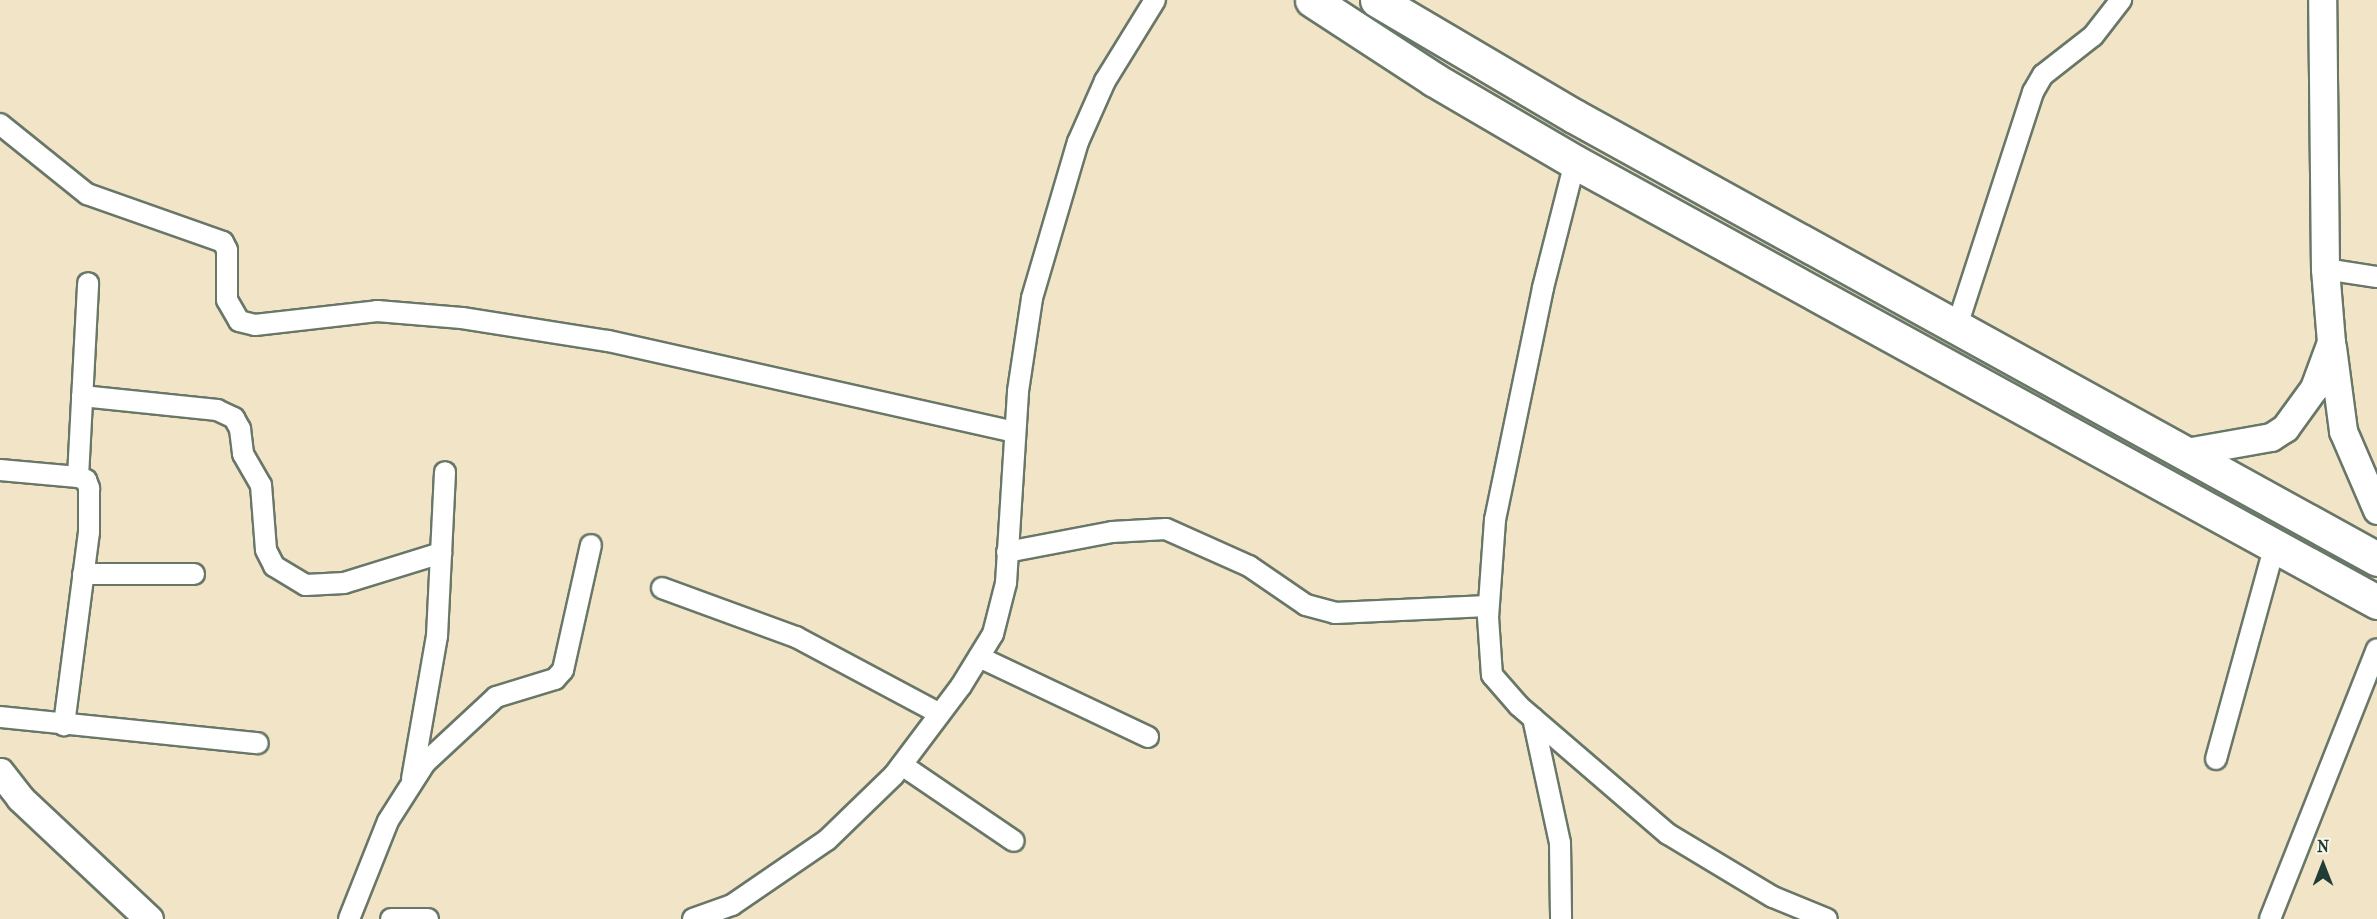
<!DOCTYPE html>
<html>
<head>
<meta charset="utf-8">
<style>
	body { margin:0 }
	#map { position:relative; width:2377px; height:919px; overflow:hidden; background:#f1e4c7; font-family:"IM FELL French Canon",serif }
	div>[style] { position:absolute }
	.roads { filter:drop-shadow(2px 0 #687767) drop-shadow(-2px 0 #687767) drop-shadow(0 2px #687767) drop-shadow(0 -2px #687767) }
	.street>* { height:20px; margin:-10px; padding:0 10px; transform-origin:10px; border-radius:10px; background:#fff }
	.secondary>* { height:27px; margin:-13.5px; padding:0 13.5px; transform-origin:13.5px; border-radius:13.5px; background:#fff }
	.highway>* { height:33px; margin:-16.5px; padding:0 16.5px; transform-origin:16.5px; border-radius:16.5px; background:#fff }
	span { translate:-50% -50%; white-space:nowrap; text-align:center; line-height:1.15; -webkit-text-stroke:5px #fbf7ec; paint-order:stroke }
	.north { position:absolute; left:2293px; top:835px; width:60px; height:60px; -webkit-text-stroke:4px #fbf7ec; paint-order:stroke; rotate:0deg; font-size:16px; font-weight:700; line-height:24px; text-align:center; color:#1f3d34 }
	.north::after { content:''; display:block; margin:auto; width:21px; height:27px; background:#1f3d34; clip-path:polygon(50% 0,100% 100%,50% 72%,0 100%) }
</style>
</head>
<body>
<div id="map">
	<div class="roads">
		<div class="street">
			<div style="left:0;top:124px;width:112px;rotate:38.8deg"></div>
			<div style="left:87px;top:194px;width:144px;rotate:19.4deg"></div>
			<div style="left:223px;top:242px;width:9px;rotate:63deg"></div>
			<div style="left:227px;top:250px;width:50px;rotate:90deg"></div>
			<div style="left:227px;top:300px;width:24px;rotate:60deg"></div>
			<div style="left:239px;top:321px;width:16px;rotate:14deg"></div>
			<div style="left:255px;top:325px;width:123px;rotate:-6.5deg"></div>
			<div style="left:377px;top:311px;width:85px;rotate:4.7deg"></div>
			<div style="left:462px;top:318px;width:148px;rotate:9deg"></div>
			<div style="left:608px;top:341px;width:416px;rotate:12.6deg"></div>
			<div style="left:1575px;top:162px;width:130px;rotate:104.3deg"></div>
			<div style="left:1543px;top:288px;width:237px;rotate:101.7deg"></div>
			<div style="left:1495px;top:520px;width:97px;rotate:94.1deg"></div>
			<div style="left:1488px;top:617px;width:58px;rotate:86.1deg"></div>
			<div style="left:1492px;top:675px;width:41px;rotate:48.9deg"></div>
			<div style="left:1519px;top:706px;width:196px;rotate:40.7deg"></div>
			<div style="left:1668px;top:834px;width:122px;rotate:31deg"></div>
			<div style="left:1773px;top:897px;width:58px;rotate:22.2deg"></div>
			<div style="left:2325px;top:269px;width:53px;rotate:8.7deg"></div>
			<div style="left:1957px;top:326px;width:246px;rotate:-72deg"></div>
			<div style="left:2033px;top:92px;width:20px;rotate:-60deg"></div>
			<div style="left:2043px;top:75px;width:63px;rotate:-38deg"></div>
			<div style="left:2093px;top:36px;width:46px;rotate:-52.1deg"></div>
			<div style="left:82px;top:396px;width:136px;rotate:5.9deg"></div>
			<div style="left:217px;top:410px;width:19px;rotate:25deg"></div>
			<div style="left:234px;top:418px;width:13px;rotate:61deg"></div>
			<div style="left:240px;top:429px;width:25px;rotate:83deg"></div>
			<div style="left:243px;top:454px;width:36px;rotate:60deg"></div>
			<div style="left:261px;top:485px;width:65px;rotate:85.6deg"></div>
			<div style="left:266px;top:550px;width:18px;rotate:63deg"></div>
			<div style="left:274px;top:566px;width:37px;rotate:31deg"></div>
			<div style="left:306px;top:585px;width:38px;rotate:-3deg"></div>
			<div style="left:344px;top:583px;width:102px;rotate:-17.2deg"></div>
			<div style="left:0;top:470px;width:78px;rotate:5.1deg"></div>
			<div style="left:78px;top:477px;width:9px;rotate:21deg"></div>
			<div style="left:86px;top:480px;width:9px;rotate:69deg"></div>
			<div style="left:89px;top:488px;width:44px;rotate:90deg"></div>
			<div style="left:89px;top:532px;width:195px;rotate:97.4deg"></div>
			<div style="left:78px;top:477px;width:194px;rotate:-87deg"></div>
			<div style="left:1007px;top:552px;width:107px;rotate:-10.8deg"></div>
			<div style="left:1112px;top:532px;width:54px;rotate:-3.2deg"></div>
			<div style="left:1166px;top:529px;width:91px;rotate:24deg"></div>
			<div style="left:1249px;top:566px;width:69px;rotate:34.4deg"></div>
			<div style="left:1306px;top:605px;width:30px;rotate:15deg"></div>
			<div style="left:1335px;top:613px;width:153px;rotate:-2.6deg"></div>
			<div style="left:83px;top:574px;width:111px"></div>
			<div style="left:662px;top:588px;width:143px;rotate:20.1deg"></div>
			<div style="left:796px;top:637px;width:163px;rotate:28.1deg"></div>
			<div style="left:979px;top:657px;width:187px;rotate:25.3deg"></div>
			<div style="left:0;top:717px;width:259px;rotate:5.8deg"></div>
			<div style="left:1533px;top:718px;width:128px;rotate:77.8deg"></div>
			<div style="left:1560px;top:843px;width:76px;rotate:89.2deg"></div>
			<div style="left:2216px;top:759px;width:222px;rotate:-74.6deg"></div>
			<div style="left:902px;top:765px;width:135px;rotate:34.2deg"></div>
			<div style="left:412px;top:779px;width:145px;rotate:-80.1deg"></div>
			<div style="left:437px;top:636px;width:164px;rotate:-87.2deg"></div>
			<div style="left:349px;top:919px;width:105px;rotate:-68.3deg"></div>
			<div style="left:388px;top:821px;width:69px;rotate:-57.5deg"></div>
			<div style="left:425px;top:763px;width:97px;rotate:-42.9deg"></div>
			<div style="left:496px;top:697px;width:62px;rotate:-17deg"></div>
			<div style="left:555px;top:679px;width:12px;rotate:-48deg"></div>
			<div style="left:563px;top:670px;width:128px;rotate:-77.4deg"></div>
			<div style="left:391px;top:919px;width:37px"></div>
			<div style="left:693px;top:919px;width:41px;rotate:-19.7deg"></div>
			<div style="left:732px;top:905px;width:115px;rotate:-34.4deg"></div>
			<div style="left:827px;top:840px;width:93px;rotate:-44.1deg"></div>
			<div style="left:894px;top:775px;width:111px;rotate:-53deg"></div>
			<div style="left:961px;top:686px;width:61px;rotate:-58.4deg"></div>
			<div style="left:993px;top:634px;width:53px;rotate:-75.7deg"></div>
			<div style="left:1006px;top:583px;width:192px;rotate:-86.4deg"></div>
			<div style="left:1018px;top:391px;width:94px;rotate:-81.4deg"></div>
			<div style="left:1032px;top:298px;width:163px;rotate:-73.6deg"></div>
			<div style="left:1078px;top:142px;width:67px;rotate:-66.1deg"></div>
			<div style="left:1105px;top:81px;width:95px;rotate:-58.3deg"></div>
			<div style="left:2270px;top:919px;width:290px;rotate:-68.4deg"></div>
		</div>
		<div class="secondary">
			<div style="left:2332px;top:347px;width:85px;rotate:82.5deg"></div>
			<div style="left:2343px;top:431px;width:86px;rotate:66.7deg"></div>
			<div style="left:2186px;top:452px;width:86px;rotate:-10deg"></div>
			<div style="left:2271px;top:437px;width:17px;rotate:-33deg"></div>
			<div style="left:2285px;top:428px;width:49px;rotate:-54.1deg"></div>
			<div style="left:2314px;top:388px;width:49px;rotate:-69.7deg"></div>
			<div style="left:2331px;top:342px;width:73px;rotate:-94.7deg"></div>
			<div style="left:2325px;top:269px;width:269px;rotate:-90.6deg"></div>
			<div style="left:0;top:772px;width:33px;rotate:52deg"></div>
			<div style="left:20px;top:798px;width:177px;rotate:43.2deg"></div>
		</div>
		<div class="highway">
			<div style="left:1312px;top:0;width:145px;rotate:33.1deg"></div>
			<div style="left:1433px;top:79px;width:164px;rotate:30.3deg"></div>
			<div style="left:1575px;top:162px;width:915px;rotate:28.75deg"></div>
			<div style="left:1377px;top:0;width:229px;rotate:30.5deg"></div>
			<div style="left:1574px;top:116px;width:917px;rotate:28.88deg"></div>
		</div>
	</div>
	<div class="north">N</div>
</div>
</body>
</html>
